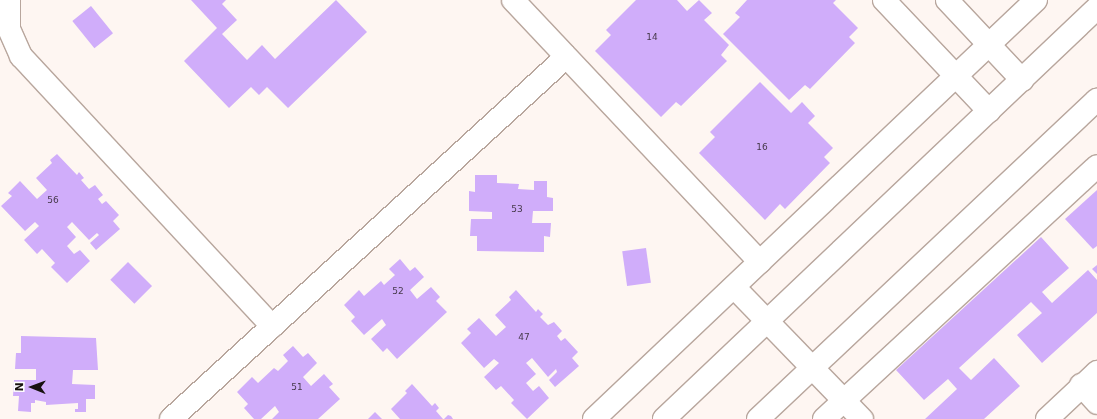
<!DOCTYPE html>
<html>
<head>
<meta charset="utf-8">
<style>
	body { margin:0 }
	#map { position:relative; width:1097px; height:419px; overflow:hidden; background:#fef6f2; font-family:"DejaVu Sans",sans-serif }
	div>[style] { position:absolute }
	.building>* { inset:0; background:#d0adfa; transform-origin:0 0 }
	.roads { filter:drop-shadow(1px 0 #b8a69d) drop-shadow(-1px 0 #b8a69d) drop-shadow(0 1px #b8a69d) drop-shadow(0 -1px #b8a69d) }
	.minor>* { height:22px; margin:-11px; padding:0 11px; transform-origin:11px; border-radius:11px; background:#fff }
	.tertiary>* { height:22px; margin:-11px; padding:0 11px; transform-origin:11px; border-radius:11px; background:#fff }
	span { translate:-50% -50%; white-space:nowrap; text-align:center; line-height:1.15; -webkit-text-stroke:3px #fff; paint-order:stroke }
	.number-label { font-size:9px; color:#46394a }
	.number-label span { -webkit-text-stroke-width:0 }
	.north { position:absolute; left:12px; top:367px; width:40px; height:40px; -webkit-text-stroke:3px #fff; paint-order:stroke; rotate:271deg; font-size:11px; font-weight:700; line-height:16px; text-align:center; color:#18120f }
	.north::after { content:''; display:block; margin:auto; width:14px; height:18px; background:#18120f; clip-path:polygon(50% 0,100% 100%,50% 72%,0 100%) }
</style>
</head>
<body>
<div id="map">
	<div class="building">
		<div style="clip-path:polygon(191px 0,226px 0,222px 4px,237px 20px,222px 34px,247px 60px,262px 45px,275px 59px,336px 0,367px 32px,288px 108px,267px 87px,259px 95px,251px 87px,229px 108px,184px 61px,217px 28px)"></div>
		<div style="clip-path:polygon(636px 0,677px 0,687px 11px,699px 0,712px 13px,704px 20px,729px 45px,721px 55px,727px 61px,681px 106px,676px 102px,661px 117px,595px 51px,611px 35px,606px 30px)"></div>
		<div style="clip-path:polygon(747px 0,836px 0,833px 3px,858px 28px,849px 37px,855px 43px,810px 89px,805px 85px,789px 100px,723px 34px,740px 17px,735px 13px)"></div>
		<div style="left:91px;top:6px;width:35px;height:24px;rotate:51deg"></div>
		<div style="clip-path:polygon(760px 82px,791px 113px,802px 102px,815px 116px,808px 123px,833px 148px,824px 157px,830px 163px,785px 209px,780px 204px,765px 220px,699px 153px,715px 137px,710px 132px)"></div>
		<div style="clip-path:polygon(57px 154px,77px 175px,79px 172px,84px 178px,81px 180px,89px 189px,95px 185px,103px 195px,98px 199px,102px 204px,106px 201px,119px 215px,113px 221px,120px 229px,96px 250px,90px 243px,99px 235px,97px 233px,89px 240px,72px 222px,67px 227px,76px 237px,67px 246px,74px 254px,80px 250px,90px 261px,67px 283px,51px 267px,55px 263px,42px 249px,37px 254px,24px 240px,39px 226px,35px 222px,25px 231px,1px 206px,12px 196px,8px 193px,20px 181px,37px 199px,47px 190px,36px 178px,52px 163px,50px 160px)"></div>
		<div style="clip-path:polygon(475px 175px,497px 175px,497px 183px,519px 184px,518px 189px,534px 190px,534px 181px,547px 181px,547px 197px,553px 198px,553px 211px,533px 211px,532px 223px,551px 223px,550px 237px,544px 236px,544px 252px,477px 251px,477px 236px,470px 236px,471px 219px,492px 219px,492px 212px,469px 211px,469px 191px,475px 192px)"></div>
		<div style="clip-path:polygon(1097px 190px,1097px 246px,1093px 249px,1065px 219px)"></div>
		<div style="clip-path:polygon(1041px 237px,1069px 268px,1042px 292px,1052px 303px,1088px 270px,1097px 280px,1097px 313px,1042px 363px,1017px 335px,1042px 313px,1031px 302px,959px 368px,971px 380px,994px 358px,1020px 386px,984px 419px,925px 419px,957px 389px,948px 379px,924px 400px,896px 370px)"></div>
		<div style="left:646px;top:248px;width:35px;height:24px;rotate:82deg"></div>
		<div style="clip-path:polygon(400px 259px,410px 271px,415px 267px,424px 277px,410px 290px,417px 299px,431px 287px,440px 297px,436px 301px,447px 312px,397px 359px,387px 348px,383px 352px,371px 339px,386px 325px,382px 319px,364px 335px,351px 321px,355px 317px,344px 305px,359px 290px,364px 296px,381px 281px,384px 285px,395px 275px,389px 269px)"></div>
		<div style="left:128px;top:262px;width:34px;height:25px;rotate:45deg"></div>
		<div style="clip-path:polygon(1097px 265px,1097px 274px,1092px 269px)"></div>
		<div style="clip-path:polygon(516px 290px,536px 312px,538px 309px,543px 314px,540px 317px,548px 325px,554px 322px,562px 331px,557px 336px,561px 341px,565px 338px,578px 352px,572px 358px,579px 366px,555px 387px,549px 380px,557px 372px,556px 369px,548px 377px,532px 358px,526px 363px,536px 374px,526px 383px,533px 391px,539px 386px,549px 398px,527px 419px,511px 403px,514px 400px,501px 386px,496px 390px,484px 377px,499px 363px,494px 359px,484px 368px,461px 343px,471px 333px,467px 329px,479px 318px,496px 336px,506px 327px,495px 315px,511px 300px,509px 297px)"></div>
		<div style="clip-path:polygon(21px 336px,96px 338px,98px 370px,73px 370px,72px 384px,95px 385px,95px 399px,86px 399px,86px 412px,75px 412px,75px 409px,78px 409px,78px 403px,46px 405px,46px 402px,35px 400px,35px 403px,31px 403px,31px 412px,18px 411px,19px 396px,13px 396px,14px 380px,36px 380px,36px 369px,15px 369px,16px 353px,21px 353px)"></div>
		<div style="clip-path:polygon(293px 346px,303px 357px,308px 353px,317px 363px,303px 377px,311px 386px,324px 374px,333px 384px,329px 387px,340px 399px,318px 419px,272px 419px,279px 412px,275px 406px,261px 419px,254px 419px,244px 408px,248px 404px,237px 392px,252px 377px,258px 383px,274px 368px,278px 371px,288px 361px,283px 355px)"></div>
		<div style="clip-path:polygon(412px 384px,432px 406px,435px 403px,439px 408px,436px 411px,443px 419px,400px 419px,391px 409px,407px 393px,405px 391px)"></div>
		<div style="clip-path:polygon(375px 412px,382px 419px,368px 419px)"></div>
		<div style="clip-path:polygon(448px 415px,451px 416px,453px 419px,444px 419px)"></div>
	</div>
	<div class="roads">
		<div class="minor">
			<div style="left:9px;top:0;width:29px;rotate:90deg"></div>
			<div style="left:9px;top:29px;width:30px;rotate:66deg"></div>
			<div style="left:21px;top:56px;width:369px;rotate:47.1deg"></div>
			<div style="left:513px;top:0;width:360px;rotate:46.7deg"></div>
			<div style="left:884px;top:0;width:153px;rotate:46.6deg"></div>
			<div style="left:947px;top:0;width:110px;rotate:46.8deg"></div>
			<div style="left:734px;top:287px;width:184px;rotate:45.9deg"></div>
			<div style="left:1081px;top:385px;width:24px;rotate:48deg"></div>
			<div style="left:171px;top:419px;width:536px;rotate:-42.5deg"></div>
			<div style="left:594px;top:419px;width:609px;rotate:-43.47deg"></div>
			<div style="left:824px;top:419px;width:372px;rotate:-42.8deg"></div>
			<div style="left:1047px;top:419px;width:69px;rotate:-43.2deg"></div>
		</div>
		<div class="tertiary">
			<div style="left:664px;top:419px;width:597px;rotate:-43.51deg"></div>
			<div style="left:758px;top:419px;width:466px;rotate:-43.3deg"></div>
		</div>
	</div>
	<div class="number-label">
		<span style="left:652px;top:37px">14</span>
		<span style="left:762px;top:147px">16</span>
		<span style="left:53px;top:200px">56</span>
		<span style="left:517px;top:209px">53</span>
		<span style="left:398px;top:291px">52</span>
		<span style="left:524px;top:337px">47</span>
		<span style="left:297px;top:387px">51</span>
	</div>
	<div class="north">N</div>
</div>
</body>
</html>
